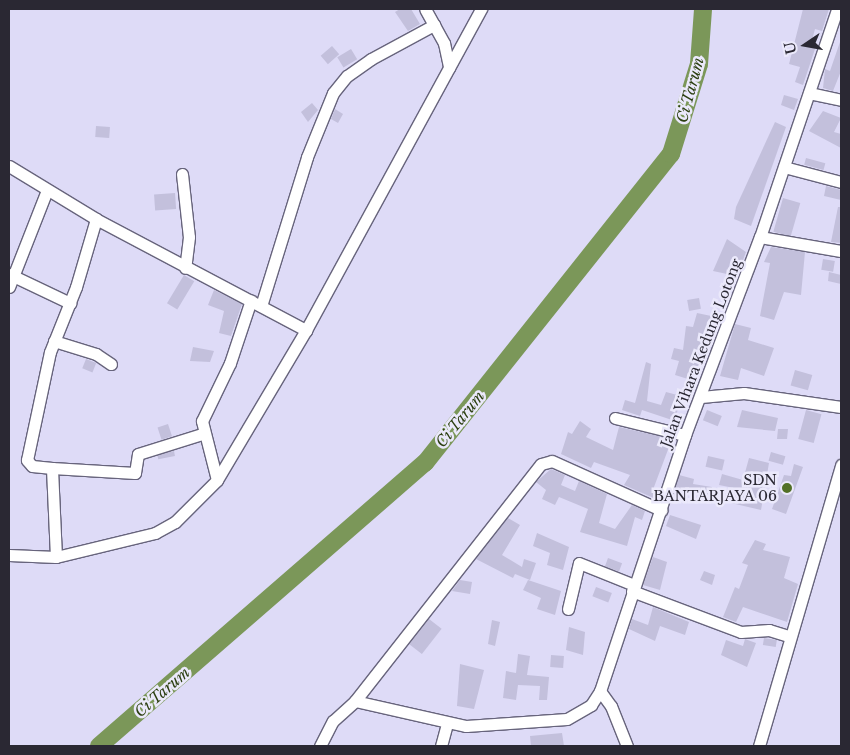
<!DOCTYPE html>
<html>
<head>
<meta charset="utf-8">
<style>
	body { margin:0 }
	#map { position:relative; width:850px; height:755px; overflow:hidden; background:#dedbf7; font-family:"Libre Baskerville",serif }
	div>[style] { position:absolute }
	.river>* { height:18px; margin:-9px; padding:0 9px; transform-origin:9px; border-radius:9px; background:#7b9759 }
	.building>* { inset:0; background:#c3c0dc; transform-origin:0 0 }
	.roads { filter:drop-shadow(1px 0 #67647c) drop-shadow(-1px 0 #67647c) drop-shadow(0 1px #67647c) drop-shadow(0 -1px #67647c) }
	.street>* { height:11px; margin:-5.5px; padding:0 5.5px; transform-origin:5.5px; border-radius:5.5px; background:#fff }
	.dots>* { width:14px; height:14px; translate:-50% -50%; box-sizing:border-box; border:2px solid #ebe9fb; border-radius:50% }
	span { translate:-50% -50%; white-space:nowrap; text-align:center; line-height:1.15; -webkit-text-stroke:5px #ebe9fb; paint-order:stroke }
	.street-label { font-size:14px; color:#2a2833 }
	.poi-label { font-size:14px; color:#2a2833 }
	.right { translate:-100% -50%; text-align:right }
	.water-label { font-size:15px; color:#2d4012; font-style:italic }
	.frame { position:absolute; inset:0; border:10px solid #2a2833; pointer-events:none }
	.north { position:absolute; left:780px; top:20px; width:50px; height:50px; -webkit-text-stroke:4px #ebe9fb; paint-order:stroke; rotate:258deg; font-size:14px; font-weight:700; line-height:20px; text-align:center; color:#2a2833 }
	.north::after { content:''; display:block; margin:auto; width:18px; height:22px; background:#2a2833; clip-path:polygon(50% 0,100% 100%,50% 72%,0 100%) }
</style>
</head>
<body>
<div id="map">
	<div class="river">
		<div style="left:99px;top:746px;width:432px;rotate:-41deg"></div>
		<div style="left:425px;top:463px;width:395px;rotate:-51.5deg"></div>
		<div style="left:671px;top:154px;width:94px;rotate:-72.7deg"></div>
		<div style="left:699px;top:64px;width:55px;rotate:-85.8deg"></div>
	</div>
	<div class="building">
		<div style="clip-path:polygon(400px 9px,411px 9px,420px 24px,408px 31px,395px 12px)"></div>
		<div style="clip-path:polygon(803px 9px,829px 9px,822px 31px,815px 29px,811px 44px,816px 46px,803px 85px,795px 82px,800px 67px,789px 64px)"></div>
		<div style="clip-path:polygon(840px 42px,841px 71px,833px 91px,823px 88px,825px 69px,830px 71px)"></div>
		<div style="left:332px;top:46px;width:11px;height:15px;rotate:49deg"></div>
		<div style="left:351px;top:49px;width:12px;height:16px;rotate:59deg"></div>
		<div style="clip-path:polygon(784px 95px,798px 99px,794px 110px,781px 105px)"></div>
		<div style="clip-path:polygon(312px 103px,318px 110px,308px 122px,301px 112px)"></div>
		<div style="clip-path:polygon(335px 109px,343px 114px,338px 123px,331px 119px)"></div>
		<div style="clip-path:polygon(823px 111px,841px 118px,834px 132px,841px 134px,841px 148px,809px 131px)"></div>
		<div style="clip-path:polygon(775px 122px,786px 127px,751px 226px,734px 219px,736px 207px)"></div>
		<div style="left:96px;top:126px;width:14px;height:11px;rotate:4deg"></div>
		<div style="left:806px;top:158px;width:20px;height:7px;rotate:15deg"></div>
		<div style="clip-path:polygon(826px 186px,841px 190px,841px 200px,824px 196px)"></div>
		<div style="left:175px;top:193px;width:16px;height:21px;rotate:86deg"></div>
		<div style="left:783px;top:198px;width:18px;height:35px;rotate:16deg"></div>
		<div style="clip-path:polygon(838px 207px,841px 207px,841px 243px,831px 242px)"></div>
		<div style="clip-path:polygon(727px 239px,746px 252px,742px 263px,731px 259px,727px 274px,713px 271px)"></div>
		<div style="clip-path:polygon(771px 247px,805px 252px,801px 295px,784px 292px,774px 320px,760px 316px,770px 263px,764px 262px)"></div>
		<div style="left:823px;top:259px;width:12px;height:11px;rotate:9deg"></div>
		<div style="clip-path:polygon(829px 272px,841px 275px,841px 284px,828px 281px)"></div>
		<div style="left:184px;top:275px;width:12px;height:33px;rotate:31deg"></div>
		<div style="clip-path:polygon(214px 290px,242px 304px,231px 336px,219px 333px,224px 311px,208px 305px)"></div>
		<div style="left:699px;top:298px;width:11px;height:12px;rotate:80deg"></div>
		<div style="clip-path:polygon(697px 313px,716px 317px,708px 354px,701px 369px,692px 366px,688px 379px,675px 375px,679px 361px,671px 359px,674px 348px,683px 350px,686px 326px,693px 327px)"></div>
		<div style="clip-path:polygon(735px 324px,751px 328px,748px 340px,774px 348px,764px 376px,741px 368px,738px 380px,720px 376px)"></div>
		<div style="clip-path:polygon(193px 347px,214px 351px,210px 362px,190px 361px)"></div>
		<div style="left:86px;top:359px;width:11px;height:10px;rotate:22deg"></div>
		<div style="clip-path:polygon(646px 362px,651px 364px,647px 401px,661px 405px,666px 392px,681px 396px,675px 421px,642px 410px,640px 416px,622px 410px,625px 400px,635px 403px)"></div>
		<div style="left:795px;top:370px;width:18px;height:16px;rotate:16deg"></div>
		<div style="left:707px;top:410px;width:16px;height:11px;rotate:22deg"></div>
		<div style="clip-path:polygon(742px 410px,778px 418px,775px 431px,737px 427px)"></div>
		<div style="left:806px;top:410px;width:16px;height:30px;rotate:15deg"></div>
		<div style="clip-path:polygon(580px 421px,591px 429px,586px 437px,613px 450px,619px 427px,672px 439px,654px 487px,656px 499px,624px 485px,630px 475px,594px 462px,591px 468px,561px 454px,568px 432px,572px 434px)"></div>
		<div style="left:168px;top:424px;width:13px;height:11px;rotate:72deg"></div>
		<div style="clip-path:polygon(778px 429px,788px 429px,787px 439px,777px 439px)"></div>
		<div style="left:174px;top:451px;width:5px;height:17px;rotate:79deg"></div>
		<div style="left:771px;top:452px;width:15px;height:9px;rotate:16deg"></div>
		<div style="left:708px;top:456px;width:17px;height:11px;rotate:13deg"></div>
		<div style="clip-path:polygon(749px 458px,769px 463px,761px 510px,731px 503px,734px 488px,719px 485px,722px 474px,743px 480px)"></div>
		<div style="clip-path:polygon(794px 464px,803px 467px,786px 514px,772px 509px,784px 475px,791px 476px)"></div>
		<div style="clip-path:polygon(551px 469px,565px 475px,561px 485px,575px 491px,579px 481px,607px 494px,599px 523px,615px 529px,632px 505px,645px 511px,642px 520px,635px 517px,627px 546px,580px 532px,588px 509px,559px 497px,555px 505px,542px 499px,546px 490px,536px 482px)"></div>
		<div style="clip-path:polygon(679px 475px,694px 479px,693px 484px,712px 487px,711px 496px,687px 493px,684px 501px,672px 498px)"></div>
		<div style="clip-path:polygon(670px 515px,701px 525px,696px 539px,666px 526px)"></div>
		<div style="clip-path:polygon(508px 518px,520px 525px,502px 555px,522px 567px,524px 559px,536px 563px,530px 580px,515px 574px,513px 578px,476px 559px)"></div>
		<div style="clip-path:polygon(537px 533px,569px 547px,563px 570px,547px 565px,550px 553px,533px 546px)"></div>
		<div style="clip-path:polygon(755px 540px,766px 544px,763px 550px,790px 557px,784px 578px,798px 584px,787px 622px,743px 607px,736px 622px,723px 617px,735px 587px,739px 589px,748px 565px,742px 563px)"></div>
		<div style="clip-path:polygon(653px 557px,667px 562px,660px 590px,643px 585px)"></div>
		<div style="left:608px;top:558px;width:15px;height:9px;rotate:20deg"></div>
		<div style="clip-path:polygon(704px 571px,715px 575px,712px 585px,700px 580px)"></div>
		<div style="clip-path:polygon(460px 580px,472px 582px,470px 594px,452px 591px)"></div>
		<div style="clip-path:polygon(528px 580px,561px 591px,555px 615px,537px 609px,541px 598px,523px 590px)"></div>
		<div style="left:596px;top:587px;width:17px;height:10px;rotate:21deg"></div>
		<div style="clip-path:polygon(653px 607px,689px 622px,685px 635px,660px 626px,655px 641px,629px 629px,632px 619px,648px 625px)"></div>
		<div style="left:429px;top:619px;width:16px;height:32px;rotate:38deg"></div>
		<div style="clip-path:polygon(492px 620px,500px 622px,495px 646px,488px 644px)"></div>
		<div style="clip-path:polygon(569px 627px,585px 632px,583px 655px,566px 650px)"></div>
		<div style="left:764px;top:638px;width:13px;height:7px;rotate:9deg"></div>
		<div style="clip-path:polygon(745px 639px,756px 643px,747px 667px,721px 655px,726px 640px,743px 646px)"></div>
		<div style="clip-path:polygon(518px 654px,530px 656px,527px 675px,549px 677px,547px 700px,539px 700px,540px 686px,518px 685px,516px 700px,503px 698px,506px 671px,516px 673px)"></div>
		<div style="left:551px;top:655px;width:13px;height:12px;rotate:4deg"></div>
		<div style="clip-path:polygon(460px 664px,484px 670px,474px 709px,457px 706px)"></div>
		<div style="clip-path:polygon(562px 733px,564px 746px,531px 746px,530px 736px)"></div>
	</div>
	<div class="roads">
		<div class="street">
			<div style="left:434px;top:25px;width:21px;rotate:61deg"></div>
			<div style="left:444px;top:43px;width:25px;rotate:78deg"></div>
			<div style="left:809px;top:93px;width:33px;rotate:12deg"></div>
			<div style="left:9px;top:166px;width:102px;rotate:31.3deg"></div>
			<div style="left:96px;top:219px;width:238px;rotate:27.9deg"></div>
			<div style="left:784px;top:167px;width:59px;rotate:14.7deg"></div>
			<div style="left:182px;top:174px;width:63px;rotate:83.7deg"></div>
			<div style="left:189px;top:237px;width:31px;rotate:97deg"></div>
			<div style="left:760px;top:237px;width:82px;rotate:9.8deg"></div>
			<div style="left:9px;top:274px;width:68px;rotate:25.4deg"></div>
			<div style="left:9px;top:287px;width:104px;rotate:-68.6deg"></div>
			<div style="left:261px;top:306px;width:156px;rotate:-72.8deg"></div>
			<div style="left:307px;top:157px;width:69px;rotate:-67.9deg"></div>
			<div style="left:333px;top:93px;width:22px;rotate:-51deg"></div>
			<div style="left:347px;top:76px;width:29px;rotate:-35deg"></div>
			<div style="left:371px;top:59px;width:72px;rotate:-28.4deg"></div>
			<div style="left:434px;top:25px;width:18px;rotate:-119deg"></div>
			<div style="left:54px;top:341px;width:44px;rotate:17.2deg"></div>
			<div style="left:96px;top:354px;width:18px;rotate:34deg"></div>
			<div style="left:701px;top:397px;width:43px;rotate:-5.3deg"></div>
			<div style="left:744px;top:393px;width:98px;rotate:8.2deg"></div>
			<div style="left:615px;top:418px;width:72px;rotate:13.7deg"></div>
			<div style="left:52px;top:468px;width:83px;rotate:3.4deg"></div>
			<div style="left:135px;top:473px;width:19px;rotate:-81deg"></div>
			<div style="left:138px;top:454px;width:67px;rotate:-17.4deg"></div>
			<div style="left:217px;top:480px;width:61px;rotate:-104.3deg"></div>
			<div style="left:202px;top:421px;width:64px;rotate:-64.2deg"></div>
			<div style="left:230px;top:363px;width:66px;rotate:-71.6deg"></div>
			<div style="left:9px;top:555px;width:47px;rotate:2.4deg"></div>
			<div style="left:56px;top:557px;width:102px;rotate:-13.6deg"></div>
			<div style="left:155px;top:533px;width:23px;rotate:-29deg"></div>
			<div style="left:175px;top:522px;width:59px;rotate:-45deg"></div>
			<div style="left:217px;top:480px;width:174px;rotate:-59.3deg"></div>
			<div style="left:306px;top:330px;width:366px;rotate:-61.4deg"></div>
			<div style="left:56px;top:557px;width:89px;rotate:-92.6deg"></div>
			<div style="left:52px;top:468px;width:20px;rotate:-174deg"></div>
			<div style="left:32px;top:466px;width:8px;rotate:-130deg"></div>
			<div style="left:27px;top:460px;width:110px;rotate:-78deg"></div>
			<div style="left:50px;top:352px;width:70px;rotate:-68.2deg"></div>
			<div style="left:76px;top:287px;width:71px;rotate:-73.6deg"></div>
			<div style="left:632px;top:591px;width:116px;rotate:20.6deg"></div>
			<div style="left:741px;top:632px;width:28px;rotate:-4deg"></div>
			<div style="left:769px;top:630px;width:21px;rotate:17deg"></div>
			<div style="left:568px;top:609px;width:47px;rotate:-76.6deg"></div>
			<div style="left:579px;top:563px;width:59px;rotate:21.8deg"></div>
			<div style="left:600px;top:691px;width:19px;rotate:54deg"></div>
			<div style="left:611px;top:706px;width:43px;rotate:68.2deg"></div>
			<div style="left:355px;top:701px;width:301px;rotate:-51.9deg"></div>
			<div style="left:541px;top:464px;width:11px;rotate:-15deg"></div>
			<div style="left:552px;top:461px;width:120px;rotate:24.2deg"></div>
			<div style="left:320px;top:746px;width:28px;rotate:-63deg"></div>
			<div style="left:333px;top:721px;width:30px;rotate:-42deg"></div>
			<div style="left:355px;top:701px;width:114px;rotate:12.7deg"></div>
			<div style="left:466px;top:726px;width:101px;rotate:-4deg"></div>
			<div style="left:567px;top:719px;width:28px;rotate:-30deg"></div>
			<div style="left:591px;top:705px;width:17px;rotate:-57deg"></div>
			<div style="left:600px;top:691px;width:270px;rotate:-71.6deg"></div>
			<div style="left:685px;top:435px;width:212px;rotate:-69.3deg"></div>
			<div style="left:760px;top:237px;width:241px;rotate:-71.3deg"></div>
			<div style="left:441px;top:746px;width:24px;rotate:-75deg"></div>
			<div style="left:759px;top:746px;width:293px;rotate:-73.7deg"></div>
		</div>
	</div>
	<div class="dots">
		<div style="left:787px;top:488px;background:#527026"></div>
	</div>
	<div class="street-label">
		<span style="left:701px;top:353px;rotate:-69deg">Jalan Vihara Kedung Lotong</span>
	</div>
	<div class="poi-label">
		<span class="right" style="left:777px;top:488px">SDN<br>BANTARJAYA 06</span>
	</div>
	<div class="water-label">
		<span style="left:690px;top:90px;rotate:-75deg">Ci Tarum</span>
		<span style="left:460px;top:419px;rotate:-51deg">Ci Tarum</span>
		<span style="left:162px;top:692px;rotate:-41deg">Ci Tarum</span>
	</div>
	<div class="frame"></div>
	<div class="north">U</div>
</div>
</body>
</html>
